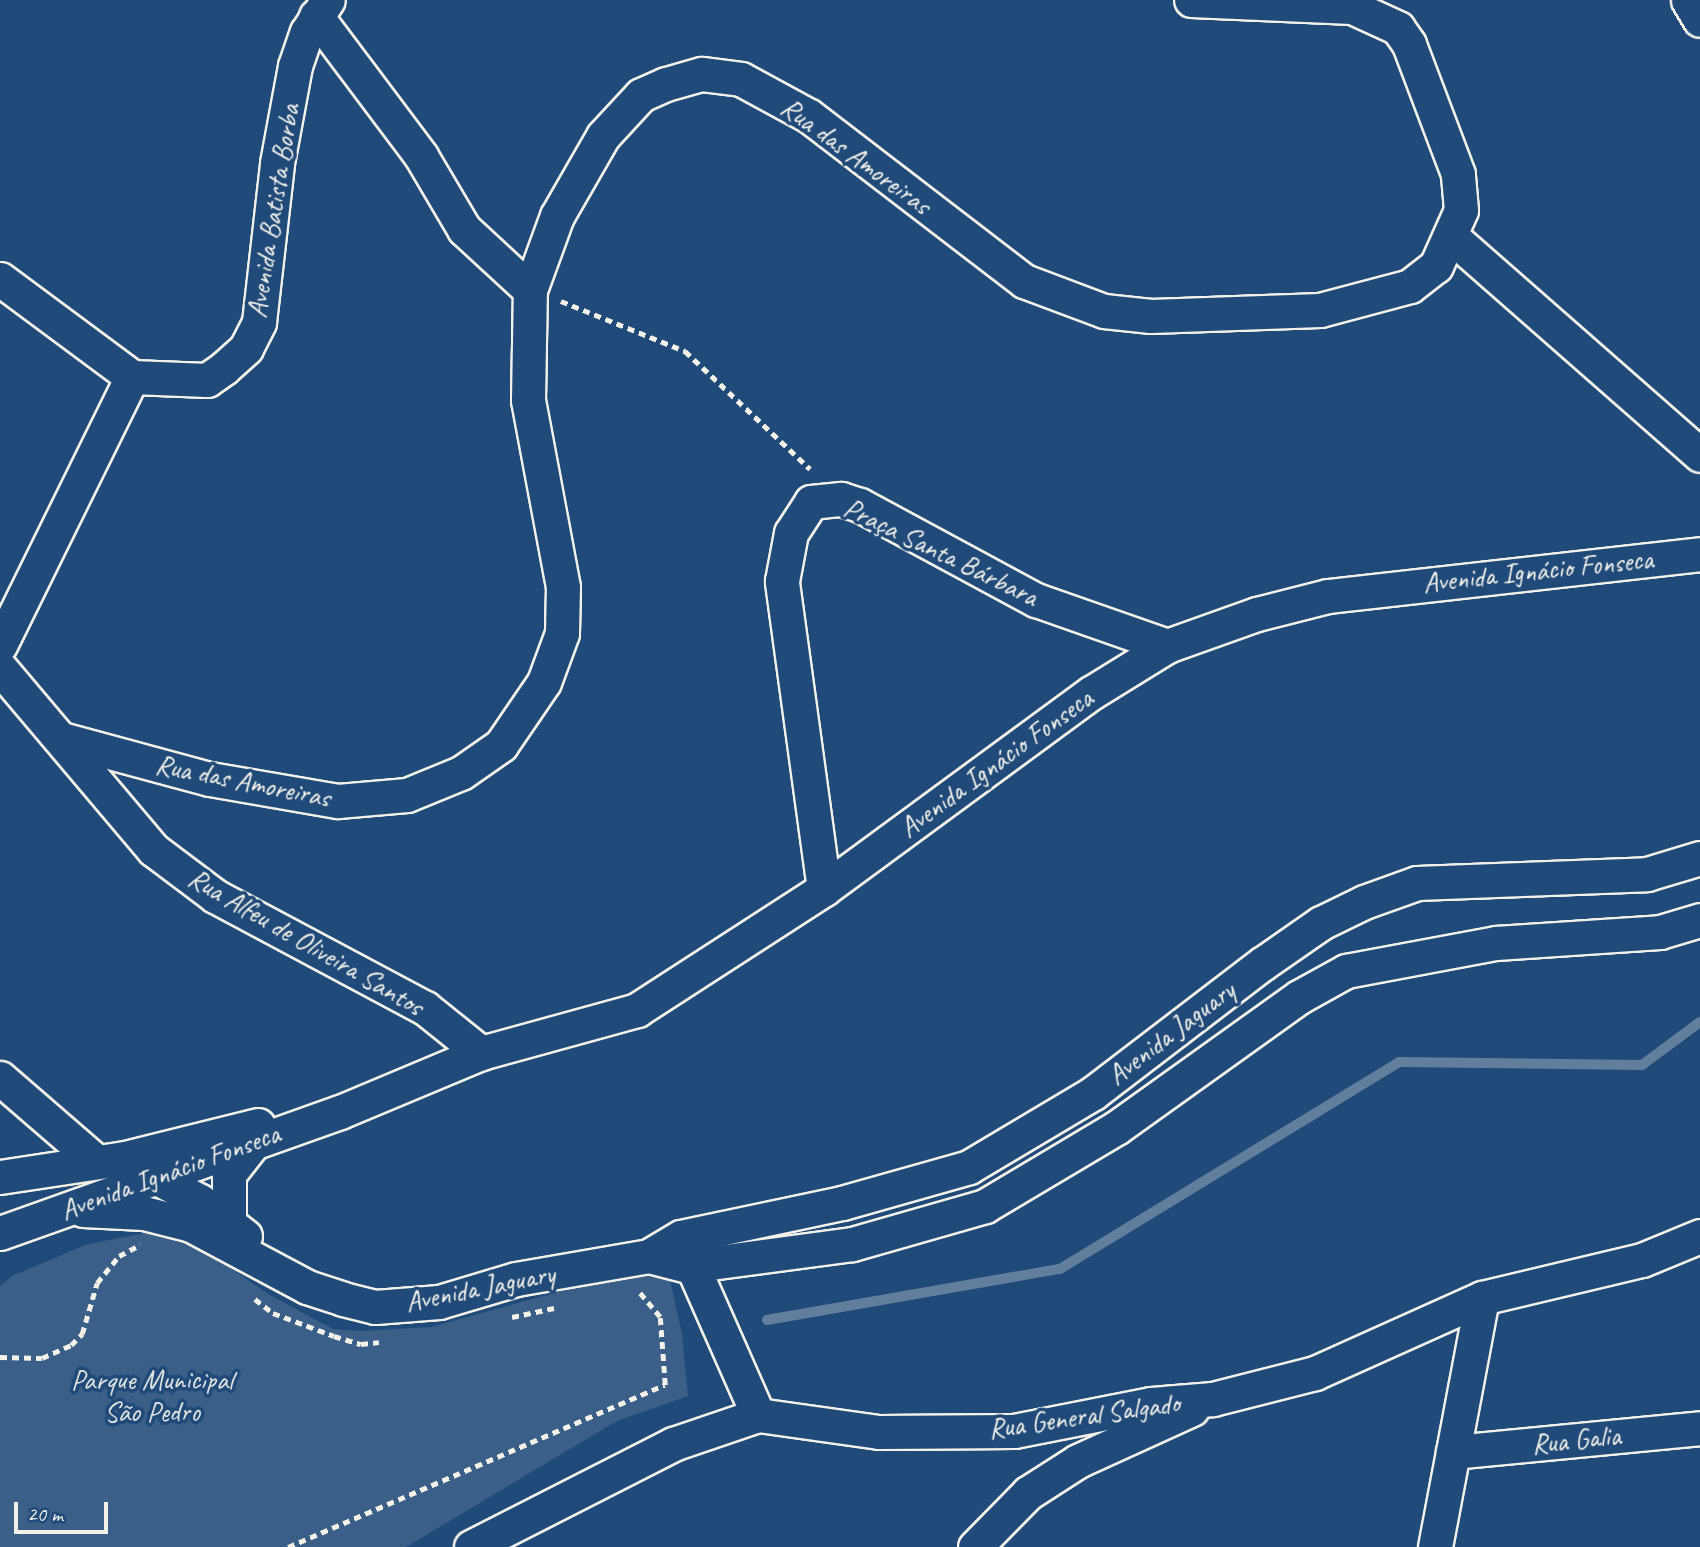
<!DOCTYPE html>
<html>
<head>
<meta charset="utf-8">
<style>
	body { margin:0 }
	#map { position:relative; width:1700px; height:1547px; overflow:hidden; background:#1f4a7a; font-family:Caveat,sans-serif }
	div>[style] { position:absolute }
	.green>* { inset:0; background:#3a5f88 }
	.stream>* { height:10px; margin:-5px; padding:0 5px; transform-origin:5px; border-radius:5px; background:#627e9d }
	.path>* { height:4.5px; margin-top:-2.25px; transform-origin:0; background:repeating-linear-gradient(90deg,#f4f1e8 0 7px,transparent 0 12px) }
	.roads { filter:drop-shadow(2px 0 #f4f1e8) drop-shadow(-2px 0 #f4f1e8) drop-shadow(0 2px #f4f1e8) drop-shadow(0 -2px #f4f1e8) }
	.minor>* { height:33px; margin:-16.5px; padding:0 16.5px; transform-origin:16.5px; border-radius:16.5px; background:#1f4a7a }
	span { translate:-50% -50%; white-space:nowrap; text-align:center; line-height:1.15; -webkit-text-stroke:7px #1f4a7a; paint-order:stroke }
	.street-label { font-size:28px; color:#f4f1e8 }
	.park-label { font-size:28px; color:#e1e2de }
	.scale { position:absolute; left:14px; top:1502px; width:94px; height:32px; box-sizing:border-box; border:4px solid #f4f1e8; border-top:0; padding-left:9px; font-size:21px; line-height:24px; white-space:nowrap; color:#f4f1e8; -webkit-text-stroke:5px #1f4a7a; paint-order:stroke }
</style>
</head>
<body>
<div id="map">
	<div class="green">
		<div style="clip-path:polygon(145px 1233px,202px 1248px,268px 1294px,333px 1329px,359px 1331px,431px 1327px,666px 1262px,682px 1334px,688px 1396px,617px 1421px,406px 1547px,0 1547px,0 1286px,14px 1275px,88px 1244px)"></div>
	</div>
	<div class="stream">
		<div style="left:767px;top:1320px;width:297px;rotate:-9.9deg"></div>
		<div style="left:1060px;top:1269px;width:397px;rotate:-31.4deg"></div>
		<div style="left:1399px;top:1062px;width:243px;rotate:0.7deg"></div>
		<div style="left:1642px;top:1065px;width:72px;rotate:-36.6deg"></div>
	</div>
	<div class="path">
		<div style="left:561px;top:301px;width:134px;rotate:22deg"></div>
		<div style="left:685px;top:351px;width:172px;rotate:43.3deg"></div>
		<div style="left:255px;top:1299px;width:23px;rotate:38deg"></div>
		<div style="left:273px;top:1313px;width:65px;rotate:20.7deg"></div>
		<div style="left:334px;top:1336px;width:28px;rotate:17deg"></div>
		<div style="left:361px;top:1344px;width:18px;rotate:-6deg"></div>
		<div style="left:512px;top:1317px;width:43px;rotate:-12.1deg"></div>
		<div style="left:0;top:1357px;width:42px;rotate:1.4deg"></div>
		<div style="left:42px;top:1358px;width:32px;rotate:-24deg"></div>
		<div style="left:71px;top:1345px;width:16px;rotate:-45deg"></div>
		<div style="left:82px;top:1334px;width:53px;rotate:-73.6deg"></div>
		<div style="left:97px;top:1283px;width:35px;rotate:-51deg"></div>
		<div style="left:119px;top:1256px;width:24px;rotate:-28deg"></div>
		<div style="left:288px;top:1547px;width:410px;rotate:-23.3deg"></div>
		<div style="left:665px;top:1385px;width:68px;rotate:-94.2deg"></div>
		<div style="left:660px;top:1317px;width:34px;rotate:-130deg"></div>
	</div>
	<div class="roads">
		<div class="minor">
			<div style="left:1688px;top:0;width:23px;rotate:59deg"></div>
			<div style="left:316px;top:16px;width:175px;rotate:53.1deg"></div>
			<div style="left:421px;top:156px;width:85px;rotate:59.5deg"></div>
			<div style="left:464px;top:229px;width:90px;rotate:42.7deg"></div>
			<div style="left:1452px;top:237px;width:330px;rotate:41.3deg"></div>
			<div style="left:0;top:279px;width:164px;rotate:36.6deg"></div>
			<div style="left:132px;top:377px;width:75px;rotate:2.3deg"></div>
			<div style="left:207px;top:380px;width:21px;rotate:-35deg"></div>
			<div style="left:224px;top:368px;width:30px;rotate:-42deg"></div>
			<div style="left:246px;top:348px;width:29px;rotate:-63deg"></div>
			<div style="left:259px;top:322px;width:160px;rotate:-83.5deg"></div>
			<div style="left:277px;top:163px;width:99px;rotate:-79.5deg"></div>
			<div style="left:295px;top:66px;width:36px;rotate:-71deg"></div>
			<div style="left:307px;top:32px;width:38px;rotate:-57deg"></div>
			<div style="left:0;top:645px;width:299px;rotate:-63.8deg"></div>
			<div style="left:0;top:668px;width:238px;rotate:49.8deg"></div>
			<div style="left:154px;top:850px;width:76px;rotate:37deg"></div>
			<div style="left:215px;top:896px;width:238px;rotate:28.1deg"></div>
			<div style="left:425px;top:1008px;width:72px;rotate:38.8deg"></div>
			<div style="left:65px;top:740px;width:150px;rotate:15.1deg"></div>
			<div style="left:210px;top:779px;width:130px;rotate:9.8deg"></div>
			<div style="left:338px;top:801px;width:69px;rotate:-5deg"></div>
			<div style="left:407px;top:795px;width:58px;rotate:-22.2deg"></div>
			<div style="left:461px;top:773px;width:49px;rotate:-35deg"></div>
			<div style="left:501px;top:745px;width:76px;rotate:-55.7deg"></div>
			<div style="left:544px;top:682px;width:52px;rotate:-69.8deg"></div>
			<div style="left:562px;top:633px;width:46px;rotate:-88.8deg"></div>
			<div style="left:563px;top:587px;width:190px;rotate:-100.6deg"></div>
			<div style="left:528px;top:400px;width:110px;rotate:-89deg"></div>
			<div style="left:530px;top:290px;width:79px;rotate:-70deg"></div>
			<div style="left:557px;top:216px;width:92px;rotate:-60.1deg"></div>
			<div style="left:603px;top:136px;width:56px;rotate:-47.2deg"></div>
			<div style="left:641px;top:95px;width:27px;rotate:-24deg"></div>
			<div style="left:666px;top:84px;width:37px;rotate:-16deg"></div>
			<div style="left:702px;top:74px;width:39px;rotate:7deg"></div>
			<div style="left:741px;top:79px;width:77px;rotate:28.6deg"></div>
			<div style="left:809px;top:116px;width:271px;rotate:37.5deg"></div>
			<div style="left:1024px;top:281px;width:85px;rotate:20.6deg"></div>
			<div style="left:1104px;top:311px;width:47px;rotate:6.1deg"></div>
			<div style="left:1151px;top:316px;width:169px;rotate:-2deg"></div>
			<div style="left:1320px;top:310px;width:93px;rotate:-14.9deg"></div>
			<div style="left:1410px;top:286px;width:33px;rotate:-38deg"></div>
			<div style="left:1436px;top:266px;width:61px;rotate:-65.9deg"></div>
			<div style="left:1461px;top:210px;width:36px;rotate:-95deg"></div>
			<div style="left:1458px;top:174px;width:139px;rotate:-110.7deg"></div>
			<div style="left:1409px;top:44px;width:19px;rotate:-125deg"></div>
			<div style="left:1398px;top:28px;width:51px;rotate:-155.5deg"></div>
			<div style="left:1352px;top:7px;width:161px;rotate:-177.5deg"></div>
			<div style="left:824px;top:889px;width:311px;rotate:-97.8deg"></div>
			<div style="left:782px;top:581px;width:49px;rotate:-79.4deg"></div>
			<div style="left:791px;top:533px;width:37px;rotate:-57deg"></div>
			<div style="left:811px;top:502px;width:30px;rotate:-6deg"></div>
			<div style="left:841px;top:499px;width:20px;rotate:18deg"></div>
			<div style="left:860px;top:505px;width:200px;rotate:28.4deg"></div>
			<div style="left:1036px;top:600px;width:139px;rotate:19.3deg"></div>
			<div style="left:0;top:1078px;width:128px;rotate:40.9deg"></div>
			<div style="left:144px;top:1171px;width:64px;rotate:28.2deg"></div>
			<div style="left:200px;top:1201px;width:57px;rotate:37.9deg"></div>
			<div style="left:0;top:1177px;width:126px;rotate:-8.6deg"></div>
			<div style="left:125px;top:1158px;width:137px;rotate:-13.9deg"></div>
			<div style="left:83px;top:1210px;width:61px;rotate:2.8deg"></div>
			<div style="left:144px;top:1213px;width:49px;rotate:14.3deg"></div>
			<div style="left:191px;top:1225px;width:132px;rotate:28.1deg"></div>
			<div style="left:307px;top:1287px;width:38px;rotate:18deg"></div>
			<div style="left:343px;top:1299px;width:33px;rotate:14deg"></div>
			<div style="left:375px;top:1307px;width:64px;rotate:-4.5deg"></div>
			<div style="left:439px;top:1302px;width:80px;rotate:-16.6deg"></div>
			<div style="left:516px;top:1279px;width:135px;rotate:-9.8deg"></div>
			<div style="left:649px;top:1256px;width:37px;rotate:-31deg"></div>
			<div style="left:681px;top:1237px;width:165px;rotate:-11.9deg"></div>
			<div style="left:842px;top:1203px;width:132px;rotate:-15.8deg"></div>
			<div style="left:969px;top:1167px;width:144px;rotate:-30.8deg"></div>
			<div style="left:1093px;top:1093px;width:213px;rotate:-37.4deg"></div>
			<div style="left:1262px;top:964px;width:72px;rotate:-34.8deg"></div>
			<div style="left:1321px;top:923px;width:48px;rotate:-26deg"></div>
			<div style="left:1364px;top:902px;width:56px;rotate:-19.7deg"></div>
			<div style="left:1417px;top:883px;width:230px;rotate:-2.2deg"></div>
			<div style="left:1647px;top:874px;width:55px;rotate:-16.8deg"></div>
			<div style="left:229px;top:1223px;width:49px;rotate:-90deg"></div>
			<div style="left:229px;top:1174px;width:39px;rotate:-52deg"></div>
			<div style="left:0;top:1233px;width:361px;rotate:-19.6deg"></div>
			<div style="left:340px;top:1112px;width:153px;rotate:-22.7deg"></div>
			<div style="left:481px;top:1053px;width:162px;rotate:-15.4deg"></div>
			<div style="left:637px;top:1010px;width:223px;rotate:-32.9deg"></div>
			<div style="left:824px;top:889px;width:331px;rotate:-36.3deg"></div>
			<div style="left:1091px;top:693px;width:89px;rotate:-31.7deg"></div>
			<div style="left:1167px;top:646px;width:96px;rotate:-19.6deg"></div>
			<div style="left:1257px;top:614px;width:73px;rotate:-14.2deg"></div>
			<div style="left:1328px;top:596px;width:374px;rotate:-6.4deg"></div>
			<div style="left:684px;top:1247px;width:184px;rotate:66.2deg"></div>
			<div style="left:649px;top:1256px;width:40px;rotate:14.4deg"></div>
			<div style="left:688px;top:1266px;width:165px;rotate:-7.6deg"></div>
			<div style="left:852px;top:1244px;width:138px;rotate:-15.9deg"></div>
			<div style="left:985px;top:1206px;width:152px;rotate:-30.8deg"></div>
			<div style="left:1116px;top:1128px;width:225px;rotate:-35.6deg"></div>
			<div style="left:1299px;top:997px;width:54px;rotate:-29deg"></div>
			<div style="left:1346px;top:971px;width:153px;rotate:-10.6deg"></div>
			<div style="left:1496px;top:943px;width:164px;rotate:-3.8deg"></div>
			<div style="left:1660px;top:932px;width:42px;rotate:-16.7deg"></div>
			<div style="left:1453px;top:1452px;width:248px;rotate:-5.5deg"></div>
			<div style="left:471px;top:1547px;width:227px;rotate:-27deg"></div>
			<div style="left:673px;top:1444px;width:90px;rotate:-18.8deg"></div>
			<div style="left:758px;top:1415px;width:122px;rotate:8deg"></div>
			<div style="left:879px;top:1432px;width:135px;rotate:-0.4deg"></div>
			<div style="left:1014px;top:1431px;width:140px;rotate:-11.1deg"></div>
			<div style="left:1151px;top:1404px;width:62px;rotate:-4.6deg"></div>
			<div style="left:1213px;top:1399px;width:105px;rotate:-14.3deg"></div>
			<div style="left:1315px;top:1373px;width:183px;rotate:-24.2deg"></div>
			<div style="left:1482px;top:1298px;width:164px;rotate:-13.4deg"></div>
			<div style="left:1642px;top:1260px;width:63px;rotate:-22.5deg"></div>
			<div style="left:975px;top:1547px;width:76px;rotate:-45.5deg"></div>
			<div style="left:1028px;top:1493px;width:59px;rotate:-32.6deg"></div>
			<div style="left:1078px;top:1461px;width:125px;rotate:-24.5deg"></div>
			<div style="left:1435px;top:1547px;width:253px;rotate:-79.3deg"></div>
		</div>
	</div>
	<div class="street-label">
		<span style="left:856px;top:156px;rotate:36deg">Rua das Amoreiras</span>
		<span style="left:273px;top:211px;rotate:-81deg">Avenida Batista Borba</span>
		<span style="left:941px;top:552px;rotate:26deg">Praça Santa Bárbara</span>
		<span style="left:1538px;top:571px;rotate:-6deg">Avenida Ignácio Fonseca</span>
		<span style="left:996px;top:763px;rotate:-36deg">Avenida Ignácio Fonseca</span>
		<span style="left:243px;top:781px;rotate:11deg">Rua das Amoreiras</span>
		<span style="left:306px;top:942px;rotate:30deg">Rua Alfeu de Oliveira Santos</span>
		<span style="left:1171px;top:1033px;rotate:-37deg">Avenida Jaguary</span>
		<span style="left:170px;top:1172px;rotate:-20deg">Avenida Ignácio Fonseca</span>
		<span style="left:480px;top:1288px;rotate:-11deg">Avenida Jaguary</span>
		<span style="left:1084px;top:1416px;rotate:-8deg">Rua General Salgado</span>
		<span style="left:1576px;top:1440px;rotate:-6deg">Rua Galia</span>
	</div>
	<div class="park-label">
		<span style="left:152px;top:1396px">Parque Municipal<br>São Pedro</span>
	</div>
	<div class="scale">20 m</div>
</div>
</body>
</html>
